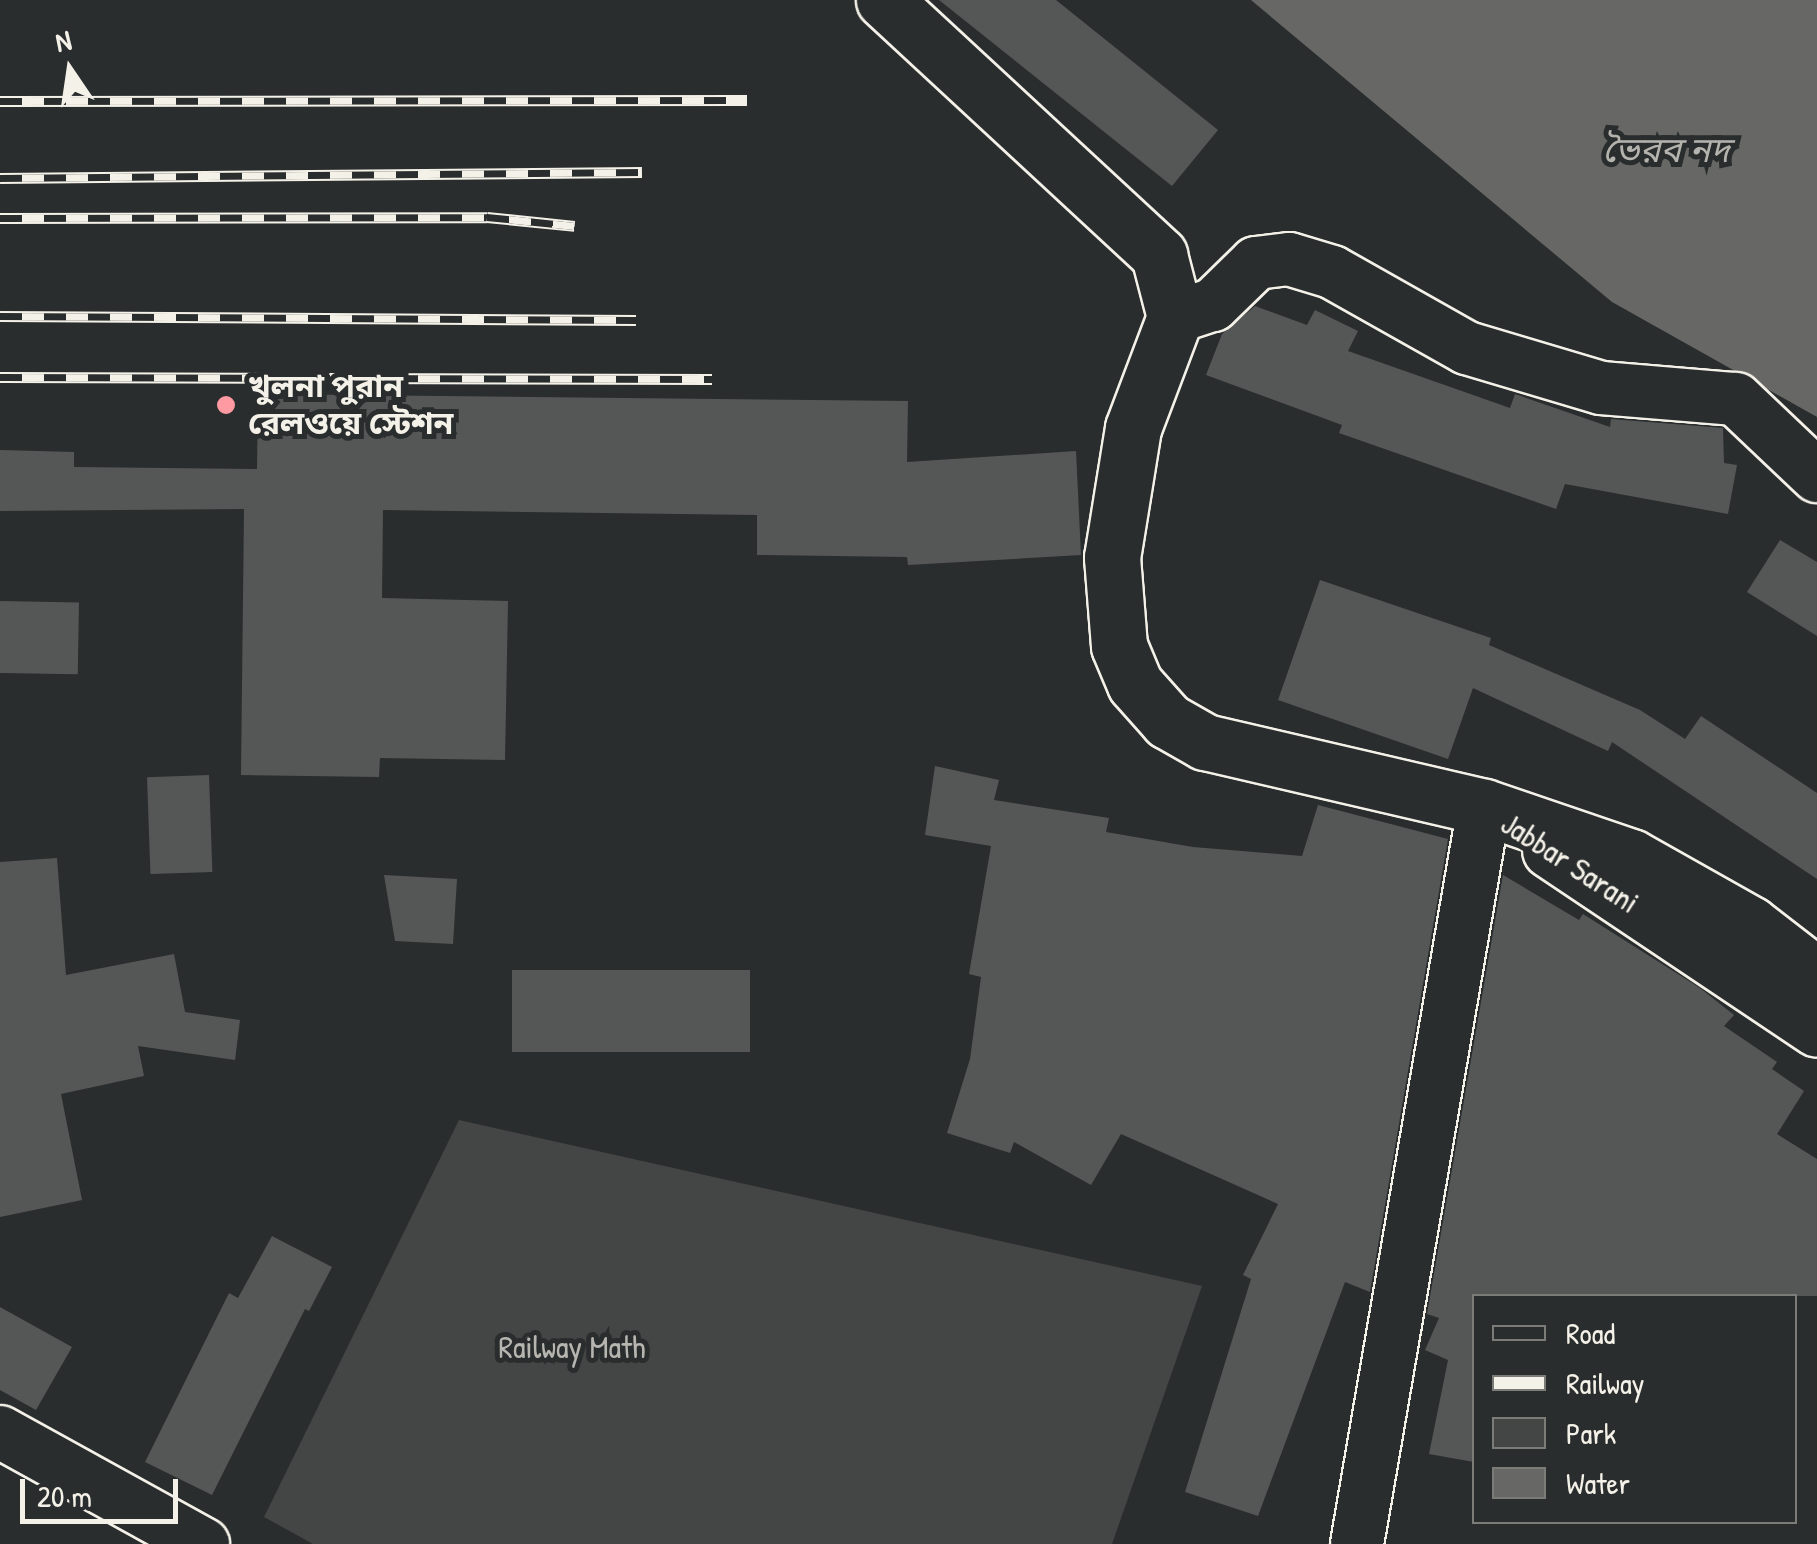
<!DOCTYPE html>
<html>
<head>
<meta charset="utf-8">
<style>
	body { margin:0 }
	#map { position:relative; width:1817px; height:1544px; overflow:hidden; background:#2a2d2e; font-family:"Patrick Hand","Noto Sans Bengali",sans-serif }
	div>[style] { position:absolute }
	.green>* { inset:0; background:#444645 }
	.water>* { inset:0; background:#676866 }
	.building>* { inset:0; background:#555756; transform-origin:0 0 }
	.roads { filter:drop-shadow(2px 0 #f4f1e8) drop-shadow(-2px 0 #f4f1e8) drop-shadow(0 2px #f4f1e8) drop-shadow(0 -2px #f4f1e8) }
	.street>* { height:52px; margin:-26px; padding:0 26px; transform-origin:26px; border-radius:26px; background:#2a2d2e }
	.secondary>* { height:55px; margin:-27.5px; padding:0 27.5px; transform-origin:27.5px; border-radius:27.5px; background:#2a2d2e }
	.rail>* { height:11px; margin-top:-5.5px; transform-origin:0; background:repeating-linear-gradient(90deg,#2a2d2e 0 22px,#f4f1e8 0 44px); box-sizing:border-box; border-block:2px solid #f4f1e8 }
	.dots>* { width:28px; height:28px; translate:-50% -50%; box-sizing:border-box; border:5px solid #2a2d2e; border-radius:50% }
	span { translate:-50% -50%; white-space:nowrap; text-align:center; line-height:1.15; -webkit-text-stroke:10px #2a2d2e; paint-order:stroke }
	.poi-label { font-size:32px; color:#f4f1e8; font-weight:700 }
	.left { translate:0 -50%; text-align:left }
	.street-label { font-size:32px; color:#f4f1e8 }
	.park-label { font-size:32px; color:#b6b5af }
	.water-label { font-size:35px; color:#b5b3ae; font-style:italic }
	.legend { position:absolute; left:1472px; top:1294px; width:325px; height:230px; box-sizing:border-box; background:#2a2d2e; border:2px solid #7b7b78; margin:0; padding:12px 18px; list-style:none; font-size:30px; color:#f4f1e8 }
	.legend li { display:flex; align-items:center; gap:20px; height:50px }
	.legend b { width:50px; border:2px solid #7b7b78 }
	.north { position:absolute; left:20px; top:20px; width:100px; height:100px; -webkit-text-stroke:8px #2a2d2e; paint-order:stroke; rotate:347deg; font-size:28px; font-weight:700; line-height:40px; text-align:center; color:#f4f1e8 }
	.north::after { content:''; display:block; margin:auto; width:35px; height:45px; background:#f4f1e8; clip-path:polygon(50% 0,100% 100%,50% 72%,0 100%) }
	.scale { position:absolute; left:20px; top:1479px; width:158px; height:45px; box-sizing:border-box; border:5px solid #f4f1e8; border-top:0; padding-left:12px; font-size:30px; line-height:35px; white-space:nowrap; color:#f4f1e8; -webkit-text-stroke:8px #2a2d2e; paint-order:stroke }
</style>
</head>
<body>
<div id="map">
	<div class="green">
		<div style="clip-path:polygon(459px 1120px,1202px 1286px,1112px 1544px,313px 1544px,264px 1517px)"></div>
	</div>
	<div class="water">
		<div style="clip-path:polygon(1251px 0,1817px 0,1817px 417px,1612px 302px)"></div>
	</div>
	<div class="building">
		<div style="clip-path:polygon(939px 0,1056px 0,1218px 130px,1172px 186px)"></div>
		<div style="clip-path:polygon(1255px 306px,1307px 325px,1315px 310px,1358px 331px,1348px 351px,1510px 408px,1515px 394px,1610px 427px,1611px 419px,1723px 428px,1724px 463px,1737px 465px,1728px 514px,1565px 484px,1556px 509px,1339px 433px,1342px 425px,1206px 375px,1222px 334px)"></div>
		<div style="clip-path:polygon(258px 394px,908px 401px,907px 462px,1076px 451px,1081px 555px,908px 565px,907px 557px,757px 555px,757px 515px,383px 510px,382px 598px,508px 601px,505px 760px,380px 758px,379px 777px,241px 775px,244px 509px,0 511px,0 450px,74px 452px,74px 467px,257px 469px)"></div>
		<div style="clip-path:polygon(1780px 540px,1817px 562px,1817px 636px,1747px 592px)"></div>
		<div style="clip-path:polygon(1320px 580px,1491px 638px,1489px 645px,1640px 710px,1685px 739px,1701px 716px,1817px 793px,1817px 879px,1612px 742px,1608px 751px,1473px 688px,1448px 759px,1278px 700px)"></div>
		<div style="left:0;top:601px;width:79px;height:72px;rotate:1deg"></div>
		<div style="clip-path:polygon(935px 766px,999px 780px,994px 800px,1109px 818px,1106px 832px,1193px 847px,1302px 856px,1318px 805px,1448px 839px,1370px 1292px,1345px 1282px,1258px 1516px,1185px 1492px,1251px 1279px,1243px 1275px,1278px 1204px,1121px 1134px,1091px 1185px,1014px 1142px,1010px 1153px,947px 1133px,970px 1059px,981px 977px,969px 974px,991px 846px,925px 835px)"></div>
		<div style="left:209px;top:775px;width:97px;height:62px;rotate:88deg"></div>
		<div style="clip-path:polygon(57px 858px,66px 975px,174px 954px,185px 1012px,240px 1020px,235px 1060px,138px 1046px,144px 1076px,61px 1094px,82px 1200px,0 1217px,0 862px)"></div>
		<div style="clip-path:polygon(384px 875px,457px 879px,453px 944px,395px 941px)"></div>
		<div style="clip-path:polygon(1503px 875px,1579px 920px,1583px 914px,1700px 988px,1734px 1015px,1724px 1026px,1777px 1062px,1772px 1069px,1804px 1091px,1777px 1134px,1817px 1159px,1817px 1296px,1474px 1296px,1474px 1462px,1429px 1454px,1448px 1360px,1425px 1350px,1439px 1318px,1427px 1314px)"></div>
		<div style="left:512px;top:970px;width:238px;height:82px"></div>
		<div style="clip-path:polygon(272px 1236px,332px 1267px,309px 1311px,305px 1309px,212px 1495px,145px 1462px,229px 1293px,238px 1298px)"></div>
		<div style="clip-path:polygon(0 1307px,72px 1347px,36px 1410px,0 1390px)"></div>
	</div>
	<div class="roads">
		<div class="street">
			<div style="left:1175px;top:317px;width:40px;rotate:-18deg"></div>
			<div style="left:1213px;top:305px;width:60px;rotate:-44.3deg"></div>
			<div style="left:1256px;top:263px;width:33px;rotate:-7deg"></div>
			<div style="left:1289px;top:259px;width:45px;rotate:16.8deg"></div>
			<div style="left:1332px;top:272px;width:155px;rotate:29.4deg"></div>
			<div style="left:1467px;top:348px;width:140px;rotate:16.6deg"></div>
			<div style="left:1601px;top:388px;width:135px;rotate:4.7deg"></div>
			<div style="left:1736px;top:399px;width:112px;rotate:43.5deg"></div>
			<div style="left:0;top:1432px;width:232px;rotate:28.9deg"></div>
			<div style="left:1357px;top:1544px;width:748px;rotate:-80.22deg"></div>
		</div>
		<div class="secondary">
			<div style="left:884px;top:0;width:375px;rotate:42.8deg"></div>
			<div style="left:1159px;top:255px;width:64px;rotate:75.5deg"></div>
			<div style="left:1175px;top:317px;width:119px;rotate:110.7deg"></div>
			<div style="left:1133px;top:428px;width:131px;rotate:99.2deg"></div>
			<div style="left:1112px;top:557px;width:89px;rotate:85.5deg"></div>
			<div style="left:1119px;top:646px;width:41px;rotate:67.2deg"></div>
			<div style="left:1135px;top:684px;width:50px;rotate:48.3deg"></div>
			<div style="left:1168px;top:721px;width:43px;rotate:29.6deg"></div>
			<div style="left:1205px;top:742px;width:286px;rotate:13.1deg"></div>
			<div style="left:1484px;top:807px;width:155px;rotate:18.8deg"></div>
			<div style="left:1631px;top:857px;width:137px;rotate:29.4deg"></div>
			<div style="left:1750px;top:924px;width:85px;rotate:37.8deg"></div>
			<div style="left:1550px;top:850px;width:321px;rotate:33.8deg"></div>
		</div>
	</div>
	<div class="rail">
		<div style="left:0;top:101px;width:747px;rotate:-0.08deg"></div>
		<div style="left:0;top:178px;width:642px;rotate:-0.54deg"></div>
		<div style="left:0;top:218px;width:487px;rotate:-0.1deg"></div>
		<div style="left:487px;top:217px;width:88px;rotate:5.8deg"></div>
		<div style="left:0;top:316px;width:636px;rotate:0.36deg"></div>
		<div style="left:0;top:377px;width:712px;rotate:0.16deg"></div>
	</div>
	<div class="dots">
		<div style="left:226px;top:405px;background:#ff9aa2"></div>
	</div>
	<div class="poi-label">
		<span class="left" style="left:248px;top:405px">খুলনা পুরান<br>রেলওয়ে স্টেশন</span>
	</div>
	<div class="street-label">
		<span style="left:1570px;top:863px;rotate:33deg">Jabbar Sarani</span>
	</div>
	<div class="park-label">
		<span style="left:572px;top:1347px">Railway Math</span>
	</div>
	<div class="water-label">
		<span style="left:1666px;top:150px">ভৈরব নদ</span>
	</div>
	<ul class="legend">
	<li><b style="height:12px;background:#2a2d2e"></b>Road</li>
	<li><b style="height:12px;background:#f4f1e8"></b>Railway</li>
	<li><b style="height:28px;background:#444645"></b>Park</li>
	<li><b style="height:28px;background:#676866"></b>Water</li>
	</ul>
	<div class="north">N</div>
	<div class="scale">20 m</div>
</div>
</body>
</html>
